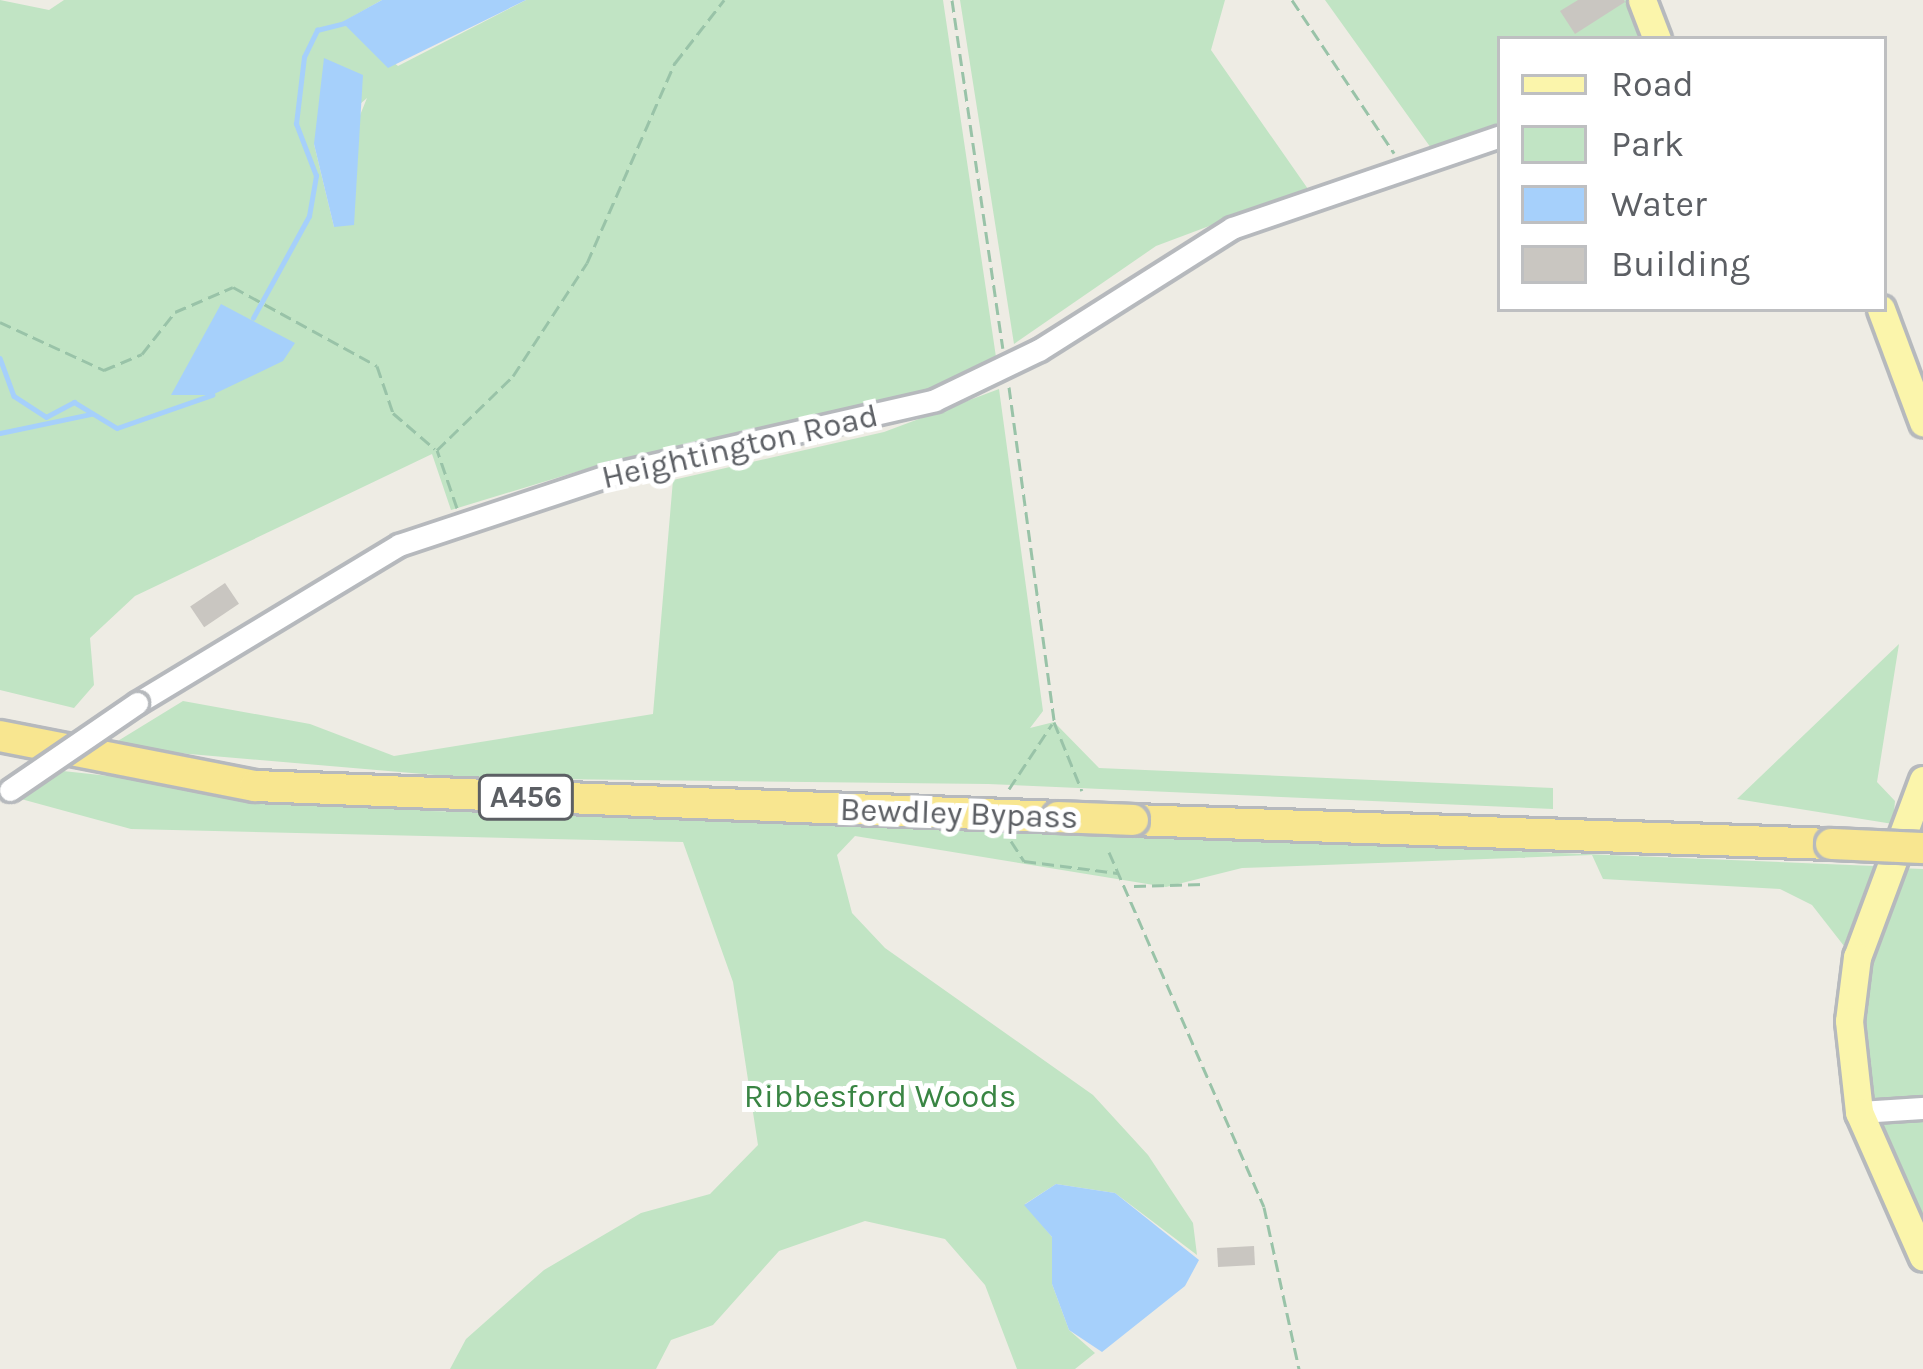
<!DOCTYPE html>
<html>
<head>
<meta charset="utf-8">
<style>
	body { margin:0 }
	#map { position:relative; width:1923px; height:1369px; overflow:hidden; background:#eeece4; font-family:Karla,sans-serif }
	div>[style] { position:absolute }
	.green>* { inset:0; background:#c1e4c4 }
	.water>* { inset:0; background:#a6d0fb }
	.stream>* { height:4.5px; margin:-2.25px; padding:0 2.25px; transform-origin:2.25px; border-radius:2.25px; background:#a6d0fb }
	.building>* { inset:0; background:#c9c6c1; transform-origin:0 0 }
	.path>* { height:3px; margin-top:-1.5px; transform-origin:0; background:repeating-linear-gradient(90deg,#99c3a8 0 12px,transparent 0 18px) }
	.roads { filter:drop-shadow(3px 0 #b6b9bd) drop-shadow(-3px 0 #b6b9bd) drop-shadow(0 3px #b6b9bd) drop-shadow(0 -3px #b6b9bd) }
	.minor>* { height:21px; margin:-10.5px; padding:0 10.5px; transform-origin:10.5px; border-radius:10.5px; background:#fff }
	.major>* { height:27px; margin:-13.5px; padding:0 13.5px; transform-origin:13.5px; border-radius:13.5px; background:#fbf5ab }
	.highway>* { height:30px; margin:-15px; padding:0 15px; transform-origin:15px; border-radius:15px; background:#f8e690 }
	.bridges { filter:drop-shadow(3px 0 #b6b9bd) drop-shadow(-3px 0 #b6b9bd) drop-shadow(0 3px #b6b9bd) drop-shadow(0 -3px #b6b9bd) }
	.minor-bridge>* { height:21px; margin:-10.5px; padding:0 10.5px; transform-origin:10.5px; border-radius:10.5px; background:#fff }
	.highway-bridge>* { height:30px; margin:-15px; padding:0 15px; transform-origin:15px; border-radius:15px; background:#f8e690 }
	span { translate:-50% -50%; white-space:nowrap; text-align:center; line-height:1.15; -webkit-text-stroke:10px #fff; paint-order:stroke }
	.shield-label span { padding:3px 9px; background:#fff; border:3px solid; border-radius:9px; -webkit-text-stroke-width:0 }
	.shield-label { font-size:30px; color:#5c5f64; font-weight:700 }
	.street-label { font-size:33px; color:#5c5f64 }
	.park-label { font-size:33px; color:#398543 }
	.legend { position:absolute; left:1497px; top:36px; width:390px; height:276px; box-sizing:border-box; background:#fff; border:3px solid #bebfc1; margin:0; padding:15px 21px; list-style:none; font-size:36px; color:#5c5f64 }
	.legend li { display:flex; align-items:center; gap:24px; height:60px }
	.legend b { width:60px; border:3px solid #bebfc1 }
</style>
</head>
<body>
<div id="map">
	<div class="green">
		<div style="clip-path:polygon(evenodd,0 0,49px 10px,64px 0,382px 0,343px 22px,398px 66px,526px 0,943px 0,996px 357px,928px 393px,612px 461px,451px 510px,432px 454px,135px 596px,90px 638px,94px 685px,74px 708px,0 690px,0 0,367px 98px,356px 125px,334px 227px,314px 144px,367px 98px)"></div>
		<div style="clip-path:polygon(960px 0,1225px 0,1211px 50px,1308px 189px,1156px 246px,1014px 344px)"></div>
		<div style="clip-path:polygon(1325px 0,1636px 0,1652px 39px,1500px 39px,1500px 126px,1431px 148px)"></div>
		<div style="clip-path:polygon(999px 389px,1043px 711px,1030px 728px,1054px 722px,1099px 768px,1553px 788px,1553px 809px,988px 784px,470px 778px,108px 747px,183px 701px,310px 724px,394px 756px,653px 714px,673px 480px,884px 432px)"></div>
		<div style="clip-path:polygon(1899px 644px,1877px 782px,1895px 801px,1893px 824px,1737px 799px)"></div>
		<div style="clip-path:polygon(63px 771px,429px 811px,690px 817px,1874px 866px,1844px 946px,1812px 905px,1780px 889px,1603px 879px,1592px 855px,1242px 868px,1166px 887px,855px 836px,837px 855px,852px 913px,885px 948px,1093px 1095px,1148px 1155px,1193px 1223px,1197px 1255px,1115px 1193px,1056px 1184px,1025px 1204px,1052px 1237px,1052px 1284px,1069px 1330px,1095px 1353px,1075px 1369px,1017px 1369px,985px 1285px,945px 1239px,865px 1221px,779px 1251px,713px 1325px,671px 1340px,656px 1369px,450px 1369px,466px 1339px,544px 1270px,641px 1213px,710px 1194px,758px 1145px,733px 982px,683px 842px,131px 829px,10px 796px)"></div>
		<div style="clip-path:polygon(1897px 868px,1923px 869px,1923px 1231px,1882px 1150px,1860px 1057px,1867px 960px)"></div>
	</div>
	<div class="water">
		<div style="clip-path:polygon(382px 0,526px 0,388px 68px,342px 22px)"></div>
		<div style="clip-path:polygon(324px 58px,363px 75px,354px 225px,334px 227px,314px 144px)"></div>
		<div style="clip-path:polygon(221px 304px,295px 343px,283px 361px,212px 395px,171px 395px)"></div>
		<div style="clip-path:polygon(1056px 1184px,1115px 1193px,1199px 1260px,1185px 1286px,1102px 1352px,1069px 1330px,1052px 1284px,1052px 1237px,1024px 1205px)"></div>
	</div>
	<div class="stream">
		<div style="left:253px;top:318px;width:116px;rotate:-61.2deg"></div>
		<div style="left:309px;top:216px;width:41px;rotate:-80.1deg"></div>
		<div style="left:316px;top:176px;width:56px;rotate:-111deg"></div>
		<div style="left:296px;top:124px;width:67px;rotate:-83.2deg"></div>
		<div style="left:304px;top:57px;width:30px;rotate:-64deg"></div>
		<div style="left:317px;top:30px;width:30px;rotate:-14deg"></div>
		<div style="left:0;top:358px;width:40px;rotate:69.8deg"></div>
		<div style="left:14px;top:396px;width:38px;rotate:33deg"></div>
		<div style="left:46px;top:417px;width:32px;rotate:-28deg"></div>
		<div style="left:74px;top:402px;width:50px;rotate:31.2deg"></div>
		<div style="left:117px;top:428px;width:101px;rotate:-19.2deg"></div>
		<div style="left:0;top:433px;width:93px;rotate:-11.8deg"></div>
	</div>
	<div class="building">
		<div style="clip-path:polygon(1578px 0,1624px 0,1625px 2px,1575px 34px,1560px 11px)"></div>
		<div style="left:225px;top:583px;width:25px;height:42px;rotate:56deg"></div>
		<div style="left:1254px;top:1246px;width:19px;height:37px;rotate:87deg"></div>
	</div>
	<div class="path">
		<div style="left:952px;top:0;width:352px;rotate:81.7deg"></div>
		<div style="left:1292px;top:0;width:184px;rotate:56.3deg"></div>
		<div style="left:0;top:322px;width:115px;rotate:24.8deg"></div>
		<div style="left:104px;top:370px;width:41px;rotate:-22.8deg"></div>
		<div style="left:142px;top:354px;width:53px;rotate:-51.8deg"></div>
		<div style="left:175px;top:312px;width:63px;rotate:-23.3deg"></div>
		<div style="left:233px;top:287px;width:164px;rotate:28.7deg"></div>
		<div style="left:377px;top:366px;width:50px;rotate:71.2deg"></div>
		<div style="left:393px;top:413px;width:55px;rotate:40.6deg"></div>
		<div style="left:1009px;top:387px;width:338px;rotate:82.3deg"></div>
		<div style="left:1054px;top:722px;width:74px;rotate:67.9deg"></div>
		<div style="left:457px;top:508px;width:61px;rotate:-109deg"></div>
		<div style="left:437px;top:450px;width:106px;rotate:-44.2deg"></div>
		<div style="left:513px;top:376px;width:135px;rotate:-56.8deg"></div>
		<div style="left:587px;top:263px;width:219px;rotate:-66.3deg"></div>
		<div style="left:675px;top:63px;width:80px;rotate:-52.1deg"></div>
		<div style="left:1009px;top:789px;width:78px;rotate:-56.5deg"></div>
		<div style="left:1011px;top:841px;width:24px;rotate:57deg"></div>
		<div style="left:1024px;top:861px;width:94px;rotate:7.4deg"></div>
		<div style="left:1109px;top:852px;width:387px;rotate:66.4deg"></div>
		<div style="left:1264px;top:1207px;width:166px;rotate:77.8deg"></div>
		<div style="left:1134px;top:886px;width:70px;rotate:-1.6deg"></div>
	</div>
	<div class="roads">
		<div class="minor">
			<div style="left:137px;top:703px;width:306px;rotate:-31.1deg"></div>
			<div style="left:399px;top:545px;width:225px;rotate:-18.4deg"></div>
			<div style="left:613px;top:474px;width:330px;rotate:-12.9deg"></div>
			<div style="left:935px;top:400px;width:115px;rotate:-25.7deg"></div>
			<div style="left:1039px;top:350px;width:228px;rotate:-32.3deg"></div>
			<div style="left:1232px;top:228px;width:283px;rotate:-18.9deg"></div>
			<div style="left:1859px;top:1112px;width:64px;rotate:-3.6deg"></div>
		</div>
		<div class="major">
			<div style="left:1642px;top:0;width:42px;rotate:69deg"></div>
			<div style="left:1881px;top:309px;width:121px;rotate:69.6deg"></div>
			<div style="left:1923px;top:780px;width:189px;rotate:110.4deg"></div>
			<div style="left:1857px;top:957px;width:64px;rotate:97.1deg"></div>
			<div style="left:1849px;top:1021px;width:92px;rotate:83.7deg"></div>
			<div style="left:1859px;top:1112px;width:158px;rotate:66.2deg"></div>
		</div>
		<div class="highway">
			<div style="left:0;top:736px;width:260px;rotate:11.1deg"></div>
			<div style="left:255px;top:786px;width:804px;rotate:2.21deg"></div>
			<div style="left:1133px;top:820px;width:698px;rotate:1.97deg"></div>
		</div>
	</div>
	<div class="bridges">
		<div class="minor-bridge">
			<div style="left:10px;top:790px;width:154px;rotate:-34.4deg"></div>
		</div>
		<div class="highway-bridge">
			<div style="left:1058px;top:817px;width:75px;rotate:2.3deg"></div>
			<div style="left:1831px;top:844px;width:92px;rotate:2.5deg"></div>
		</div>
	</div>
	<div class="shield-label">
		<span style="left:526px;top:797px">A456</span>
	</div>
	<div class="street-label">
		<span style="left:740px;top:447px;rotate:-13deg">Heightington Road</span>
		<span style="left:959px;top:814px;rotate:2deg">Bewdley Bypass</span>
	</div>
	<div class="park-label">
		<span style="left:880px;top:1097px">Ribbesford Woods</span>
	</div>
	<ul class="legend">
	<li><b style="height:15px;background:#fbf5ab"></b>Road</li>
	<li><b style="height:33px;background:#c1e4c4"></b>Park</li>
	<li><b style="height:33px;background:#a6d0fb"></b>Water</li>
	<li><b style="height:33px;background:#c9c6c1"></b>Building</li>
	</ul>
</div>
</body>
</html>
